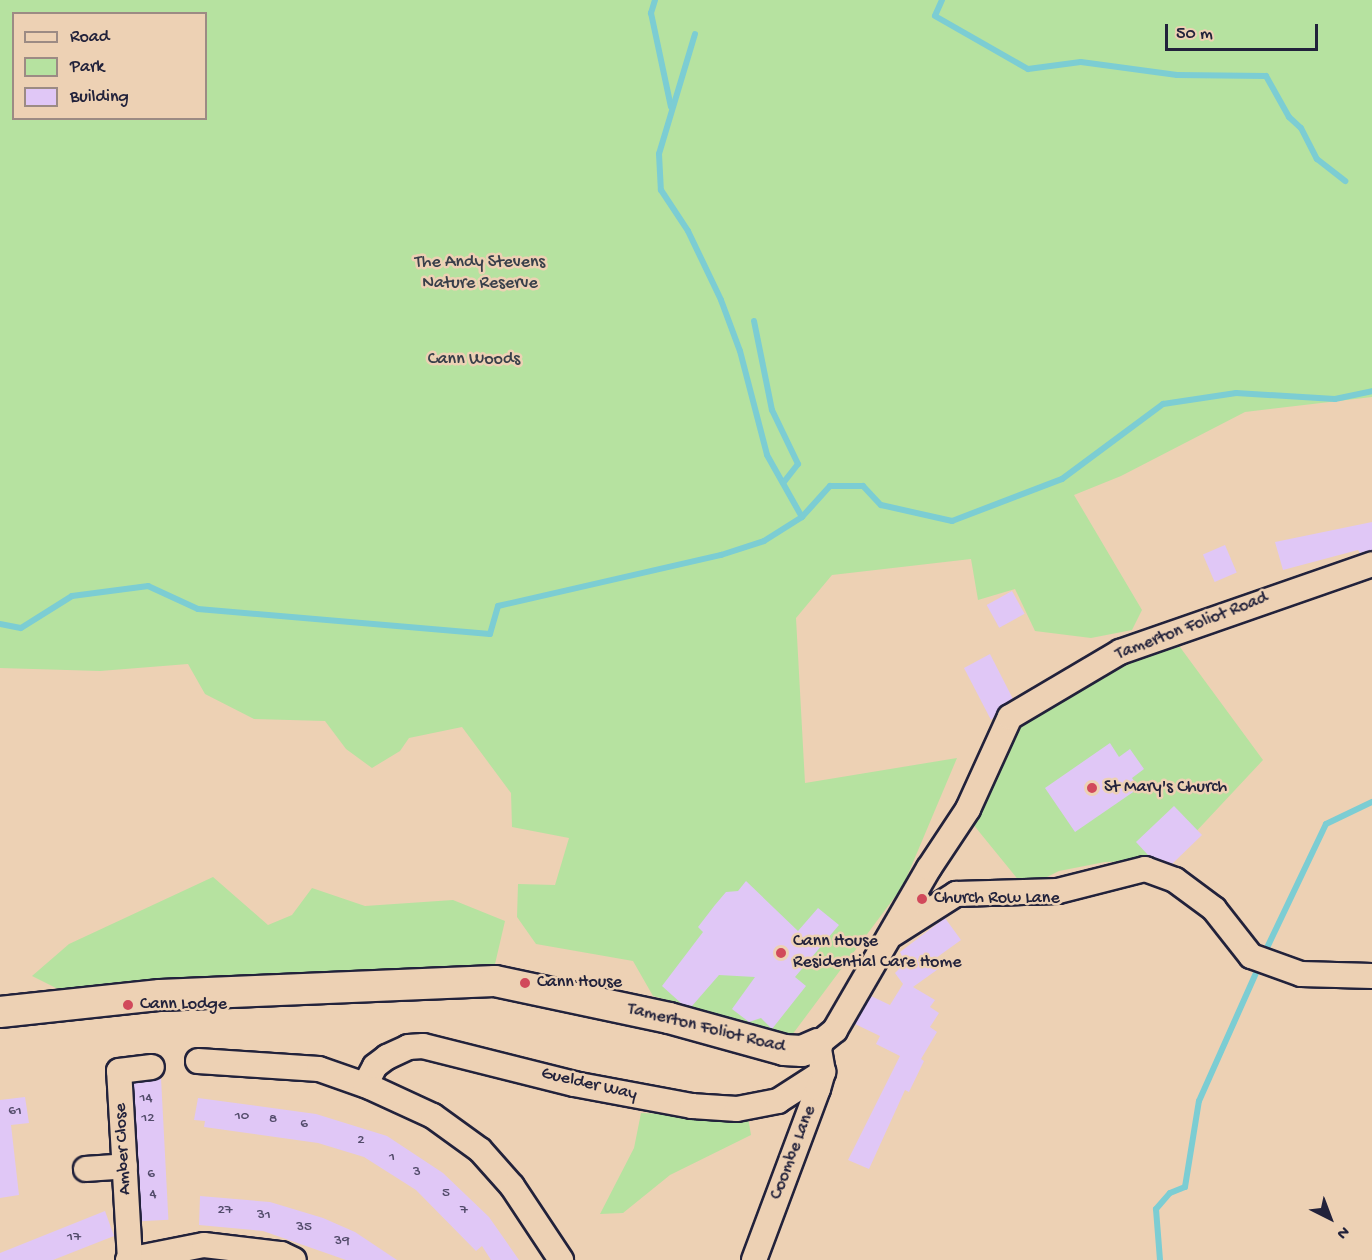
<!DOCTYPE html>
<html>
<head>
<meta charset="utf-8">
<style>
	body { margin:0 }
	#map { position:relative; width:1372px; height:1260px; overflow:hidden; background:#edd1b4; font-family:"Gochi Hand",sans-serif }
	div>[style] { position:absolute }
	.green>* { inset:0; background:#b6e2a0 }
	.stream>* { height:6px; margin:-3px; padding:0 3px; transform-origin:3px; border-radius:3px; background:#7ccdd3 }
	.building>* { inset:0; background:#e0c7f6; transform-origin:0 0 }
	.roads { filter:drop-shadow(2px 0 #22223b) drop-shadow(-2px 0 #22223b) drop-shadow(0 2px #22223b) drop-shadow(0 -2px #22223b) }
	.minor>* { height:24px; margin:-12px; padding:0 12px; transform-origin:12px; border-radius:12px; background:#edd1b4 }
	.major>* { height:30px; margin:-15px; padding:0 15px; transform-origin:15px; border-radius:15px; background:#edd1b4 }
	.dots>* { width:16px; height:16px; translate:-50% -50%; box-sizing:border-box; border:3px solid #edd1b4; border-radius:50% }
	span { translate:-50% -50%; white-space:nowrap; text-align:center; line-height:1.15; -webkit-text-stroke:5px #edd1b4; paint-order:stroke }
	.number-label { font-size:15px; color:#524b6a }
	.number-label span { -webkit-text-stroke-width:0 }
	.park-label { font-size:18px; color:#383f4a }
	.street-label { font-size:18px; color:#22223b }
	.poi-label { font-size:18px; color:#22223b }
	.left { translate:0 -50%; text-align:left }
	.legend { position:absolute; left:12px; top:12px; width:195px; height:108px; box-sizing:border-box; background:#edd1b4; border:2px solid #9c8b84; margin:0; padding:8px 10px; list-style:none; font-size:18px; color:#22223b }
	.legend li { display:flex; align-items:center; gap:12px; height:30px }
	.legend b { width:30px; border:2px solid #9c8b84 }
	.north { position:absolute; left:1300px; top:1188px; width:60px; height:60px; -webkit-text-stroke:4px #edd1b4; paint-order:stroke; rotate:138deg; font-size:16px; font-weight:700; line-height:24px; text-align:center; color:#22223b }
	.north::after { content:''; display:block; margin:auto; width:21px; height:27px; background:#22223b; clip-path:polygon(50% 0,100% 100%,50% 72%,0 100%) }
	.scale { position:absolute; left:1165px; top:24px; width:153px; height:27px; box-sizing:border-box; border:3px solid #22223b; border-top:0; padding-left:8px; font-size:18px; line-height:21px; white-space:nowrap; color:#22223b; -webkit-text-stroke:4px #edd1b4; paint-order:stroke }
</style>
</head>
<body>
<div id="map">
	<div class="green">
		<div style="clip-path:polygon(evenodd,0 0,1372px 0,1372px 397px,1245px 412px,1121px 476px,1074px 495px,1142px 610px,1132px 630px,1091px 638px,1035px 631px,1015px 589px,978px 600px,971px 559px,832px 575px,796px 618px,805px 783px,957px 758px,903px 886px,792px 1035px,653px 996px,633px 961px,536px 944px,517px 917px,518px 884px,555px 885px,569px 838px,512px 827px,511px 793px,462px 727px,409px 738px,400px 751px,372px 768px,346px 749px,325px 721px,254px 719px,205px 694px,188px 664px,100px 671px,0 668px,0 0,14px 14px,206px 14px,206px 118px,14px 118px,14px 14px)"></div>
		<div style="clip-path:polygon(1177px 643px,1263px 760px,1162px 868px,1141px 861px,1105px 862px,1059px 871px,1025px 888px,972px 823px,992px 786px,1011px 735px,1029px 717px,1116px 663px)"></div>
		<div style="clip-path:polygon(213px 877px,268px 925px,292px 915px,312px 888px,365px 906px,453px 900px,505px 921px,492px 977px,74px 997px,32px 976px,69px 944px)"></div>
		<div style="clip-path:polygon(641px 1113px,748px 1117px,751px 1135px,670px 1175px,623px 1213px,600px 1214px,634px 1148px)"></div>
	</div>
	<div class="stream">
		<div style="left:655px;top:0;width:14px;rotate:107deg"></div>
		<div style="left:651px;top:13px;width:96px;rotate:78deg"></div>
		<div style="left:942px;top:0;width:17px;rotate:114deg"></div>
		<div style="left:935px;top:16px;width:107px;rotate:29.7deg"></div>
		<div style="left:1028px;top:69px;width:53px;rotate:-7.5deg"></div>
		<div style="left:1081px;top:62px;width:97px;rotate:7.7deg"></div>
		<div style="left:1177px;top:75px;width:89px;rotate:0.6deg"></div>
		<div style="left:1266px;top:76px;width:47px;rotate:60.7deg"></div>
		<div style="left:1289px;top:117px;width:16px;rotate:43deg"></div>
		<div style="left:1301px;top:128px;width:35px;rotate:63deg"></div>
		<div style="left:1317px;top:159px;width:36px;rotate:38deg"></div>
		<div style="left:695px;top:34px;width:125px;rotate:106.7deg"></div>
		<div style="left:659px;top:154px;width:36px;rotate:87deg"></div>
		<div style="left:661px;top:190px;width:49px;rotate:56.6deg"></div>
		<div style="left:688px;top:231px;width:76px;rotate:64.4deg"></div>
		<div style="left:721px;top:300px;width:54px;rotate:69.6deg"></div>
		<div style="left:740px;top:351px;width:107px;rotate:75.4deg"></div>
		<div style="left:767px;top:455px;width:71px;rotate:60.6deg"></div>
		<div style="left:754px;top:321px;width:91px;rotate:78.6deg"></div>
		<div style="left:772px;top:410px;width:60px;rotate:64.3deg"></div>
		<div style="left:798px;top:464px;width:24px;rotate:128deg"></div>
		<div style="left:0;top:624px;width:21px;rotate:11deg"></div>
		<div style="left:21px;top:628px;width:60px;rotate:-32.1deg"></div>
		<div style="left:72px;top:596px;width:77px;rotate:-7.5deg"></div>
		<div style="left:148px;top:586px;width:55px;rotate:24.7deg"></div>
		<div style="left:198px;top:609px;width:293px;rotate:4.9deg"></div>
		<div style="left:490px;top:634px;width:29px;rotate:-74deg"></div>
		<div style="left:498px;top:606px;width:229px;rotate:-12.9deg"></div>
		<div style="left:721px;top:555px;width:45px;rotate:-18deg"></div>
		<div style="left:764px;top:541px;width:45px;rotate:-32.3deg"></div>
		<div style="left:802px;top:517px;width:42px;rotate:-47.9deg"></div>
		<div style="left:830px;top:486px;width:33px"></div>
		<div style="left:863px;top:486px;width:26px;rotate:47deg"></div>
		<div style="left:881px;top:505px;width:73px;rotate:12.7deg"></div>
		<div style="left:952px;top:521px;width:118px;rotate:-20.9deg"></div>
		<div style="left:1062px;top:479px;width:126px;rotate:-36.6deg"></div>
		<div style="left:1163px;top:404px;width:74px;rotate:-8.6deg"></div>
		<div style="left:1236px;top:393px;width:99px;rotate:3.5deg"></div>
		<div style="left:1335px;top:399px;width:38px;rotate:-12deg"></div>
		<div style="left:1264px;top:954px;width:144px;rotate:-64.5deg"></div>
		<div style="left:1326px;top:824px;width:51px;rotate:-25.6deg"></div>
		<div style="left:1160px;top:1260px;width:51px;rotate:-94.5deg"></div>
		<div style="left:1156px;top:1209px;width:21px;rotate:-49deg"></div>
		<div style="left:1170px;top:1193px;width:16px;rotate:-22deg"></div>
		<div style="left:1185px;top:1187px;width:87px;rotate:-80.8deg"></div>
		<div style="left:1199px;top:1101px;width:150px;rotate:-66deg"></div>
	</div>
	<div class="building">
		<div style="clip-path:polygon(1372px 522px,1372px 550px,1360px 553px,1358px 550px,1283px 570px,1275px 542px)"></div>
		<div style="left:1225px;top:545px;width:30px;height:24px;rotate:67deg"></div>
		<div style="left:1012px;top:591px;width:26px;height:29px;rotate:61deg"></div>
		<div style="clip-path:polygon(990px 654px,1013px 699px,991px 720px,964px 668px)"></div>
		<div style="clip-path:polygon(1110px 743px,1119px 757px,1130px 749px,1144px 769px,1132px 778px,1139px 788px,1075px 832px,1045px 788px)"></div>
		<div style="clip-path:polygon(1174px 806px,1202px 835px,1172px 864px,1148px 855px,1136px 842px)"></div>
		<div style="clip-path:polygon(746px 881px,798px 931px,818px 908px,839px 925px,795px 977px,806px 986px,772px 1029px,761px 1018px,749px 1022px,732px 1009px,755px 977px,719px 975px,692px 1006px,682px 1004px,662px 986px,703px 932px,698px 927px,715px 905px,726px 892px,738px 891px)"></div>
		<div style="clip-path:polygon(945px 918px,961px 940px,936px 958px,941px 967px,913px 987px,935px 1000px,930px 1007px,939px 1013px,930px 1027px,937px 1032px,921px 1059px,924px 1061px,909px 1092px,905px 1090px,869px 1169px,848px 1160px,900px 1056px,876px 1044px,880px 1036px,855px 1024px,871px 996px,890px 1005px,903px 984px,895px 973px,899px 969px,895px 964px,903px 958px,900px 952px)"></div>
		<div style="left:161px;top:1078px;width:142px;height:28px;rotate:87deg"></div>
		<div style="clip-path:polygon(25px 1097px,29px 1123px,11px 1125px,19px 1195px,0 1198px,0 1100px)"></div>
		<div style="clip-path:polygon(198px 1098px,316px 1114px,387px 1136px,443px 1173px,489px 1217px,519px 1260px,491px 1260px,482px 1246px,476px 1251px,416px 1190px,364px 1157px,318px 1143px,204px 1127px,205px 1121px,194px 1120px)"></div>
		<div style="clip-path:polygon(200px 1196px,270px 1202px,323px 1218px,355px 1232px,397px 1260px,346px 1260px,263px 1231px,199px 1225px)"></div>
		<div style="clip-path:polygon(105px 1211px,114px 1236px,53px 1260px,0 1260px,0 1253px)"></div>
	</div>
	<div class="roads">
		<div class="minor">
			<div style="left:893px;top:934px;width:75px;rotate:-32.4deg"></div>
			<div style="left:956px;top:894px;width:102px;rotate:-1.7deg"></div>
			<div style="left:1058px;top:891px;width:90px;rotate:-14.2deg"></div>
			<div style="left:1145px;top:869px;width:32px;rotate:20deg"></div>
			<div style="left:1175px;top:880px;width:49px;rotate:36.6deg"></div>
			<div style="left:1214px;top:909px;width:60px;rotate:51.8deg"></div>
			<div style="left:1251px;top:956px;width:53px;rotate:19.8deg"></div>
			<div style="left:1301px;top:974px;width:71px;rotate:1.6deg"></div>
			<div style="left:198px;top:1061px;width:121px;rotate:3.8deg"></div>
			<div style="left:319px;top:1069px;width:54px;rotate:19.4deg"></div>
			<div style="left:370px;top:1087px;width:69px;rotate:24.7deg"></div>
			<div style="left:433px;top:1116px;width:58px;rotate:35.9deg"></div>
			<div style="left:480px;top:1150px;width:48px;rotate:48.4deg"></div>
			<div style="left:512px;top:1186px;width:89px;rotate:56.5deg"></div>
			<div style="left:365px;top:1085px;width:21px;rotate:-62deg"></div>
			<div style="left:375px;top:1066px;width:15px;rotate:-37deg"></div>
			<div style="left:387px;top:1057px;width:23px;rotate:-25deg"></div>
			<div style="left:408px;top:1047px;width:15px;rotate:-4deg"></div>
			<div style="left:423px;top:1046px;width:156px;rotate:14.1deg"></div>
			<div style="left:574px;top:1084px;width:120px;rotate:10.6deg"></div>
			<div style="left:692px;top:1106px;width:45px;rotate:3.8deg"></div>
			<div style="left:737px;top:1109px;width:42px;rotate:-11deg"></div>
			<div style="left:778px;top:1101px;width:54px;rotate:-32.8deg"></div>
			<div style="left:86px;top:1169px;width:39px;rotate:-4deg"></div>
			<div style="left:128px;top:1260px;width:77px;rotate:-11.2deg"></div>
			<div style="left:204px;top:1245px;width:78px;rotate:6.7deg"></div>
			<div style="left:281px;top:1254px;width:14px;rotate:25deg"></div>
			<div style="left:130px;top:1260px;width:189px;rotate:-93.3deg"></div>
			<div style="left:119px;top:1071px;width:33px;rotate:-7deg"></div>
			<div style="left:754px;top:1260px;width:183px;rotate:-69.5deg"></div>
			<div style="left:818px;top:1089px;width:18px;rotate:-74deg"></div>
			<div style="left:823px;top:1072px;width:28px;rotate:-100deg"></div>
			<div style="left:818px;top:1044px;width:22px;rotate:-39deg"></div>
			<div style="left:835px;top:1030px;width:187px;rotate:-59.9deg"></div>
			<div style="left:929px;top:868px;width:71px;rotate:-56.5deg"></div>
			<div style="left:968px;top:809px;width:101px;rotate:-65.5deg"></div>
			<div style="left:1010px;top:717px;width:128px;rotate:-30.6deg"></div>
			<div style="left:1120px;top:652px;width:267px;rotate:-19.2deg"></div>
		</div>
		<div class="major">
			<div style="left:0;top:1012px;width:161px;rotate:-6.1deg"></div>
			<div style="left:160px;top:995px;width:335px;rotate:-2.4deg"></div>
			<div style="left:495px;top:981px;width:178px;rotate:12deg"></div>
			<div style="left:669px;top:1018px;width:119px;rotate:15.5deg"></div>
			<div style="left:784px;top:1050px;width:18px;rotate:3deg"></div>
			<div style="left:802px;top:1051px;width:17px;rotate:-24deg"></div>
		</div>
	</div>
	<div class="dots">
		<div style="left:1092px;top:788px;background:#d1495b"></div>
		<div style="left:922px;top:899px;background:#d1495b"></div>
		<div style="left:781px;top:953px;background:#d1495b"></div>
		<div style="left:525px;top:983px;background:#d1495b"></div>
		<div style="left:128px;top:1005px;background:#d1495b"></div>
	</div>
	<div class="number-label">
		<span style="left:146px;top:1099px">14</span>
		<span style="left:15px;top:1112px">61</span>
		<span style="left:242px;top:1117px">10</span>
		<span style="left:148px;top:1119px">12</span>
		<span style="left:273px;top:1120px">8</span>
		<span style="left:304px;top:1125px">6</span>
		<span style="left:361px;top:1141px">2</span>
		<span style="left:392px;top:1158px">1</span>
		<span style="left:417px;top:1173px">3</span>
		<span style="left:151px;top:1175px">6</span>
		<span style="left:446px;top:1194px">5</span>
		<span style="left:153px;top:1195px">4</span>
		<span style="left:225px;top:1211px">27</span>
		<span style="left:464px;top:1211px">7</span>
		<span style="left:264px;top:1216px">31</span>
		<span style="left:304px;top:1228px">35</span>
		<span style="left:74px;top:1238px">17</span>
		<span style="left:342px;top:1242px">39</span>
	</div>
	<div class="park-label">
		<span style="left:480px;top:274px">The Andy Stevens<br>Nature Reserve</span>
		<span style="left:474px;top:360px">Cann Woods</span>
	</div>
	<div class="street-label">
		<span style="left:1192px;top:627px;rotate:-21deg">Tamerton Foliot Road</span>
		<span style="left:706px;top:1029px;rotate:14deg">Tamerton Foliot Road</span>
		<span style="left:589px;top:1085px;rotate:13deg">Guelder Way</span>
		<span style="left:124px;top:1149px;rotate:-93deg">Amber Close</span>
		<span style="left:794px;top:1153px;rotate:-69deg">Coombe Lane</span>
	</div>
	<div class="poi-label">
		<span class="left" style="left:1104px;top:788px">St Mary's Church</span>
		<span class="left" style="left:934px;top:899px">Church Row Lane</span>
		<span class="left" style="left:793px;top:953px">Cann House<br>Residential Care Home</span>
		<span class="left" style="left:537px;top:983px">Cann House</span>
		<span class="left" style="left:140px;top:1005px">Cann Lodge</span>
	</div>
	<ul class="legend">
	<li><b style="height:8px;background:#edd1b4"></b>Road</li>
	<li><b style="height:16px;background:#b6e2a0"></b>Park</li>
	<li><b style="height:16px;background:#e0c7f6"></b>Building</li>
	</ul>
	<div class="north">N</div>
	<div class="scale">50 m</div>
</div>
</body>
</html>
